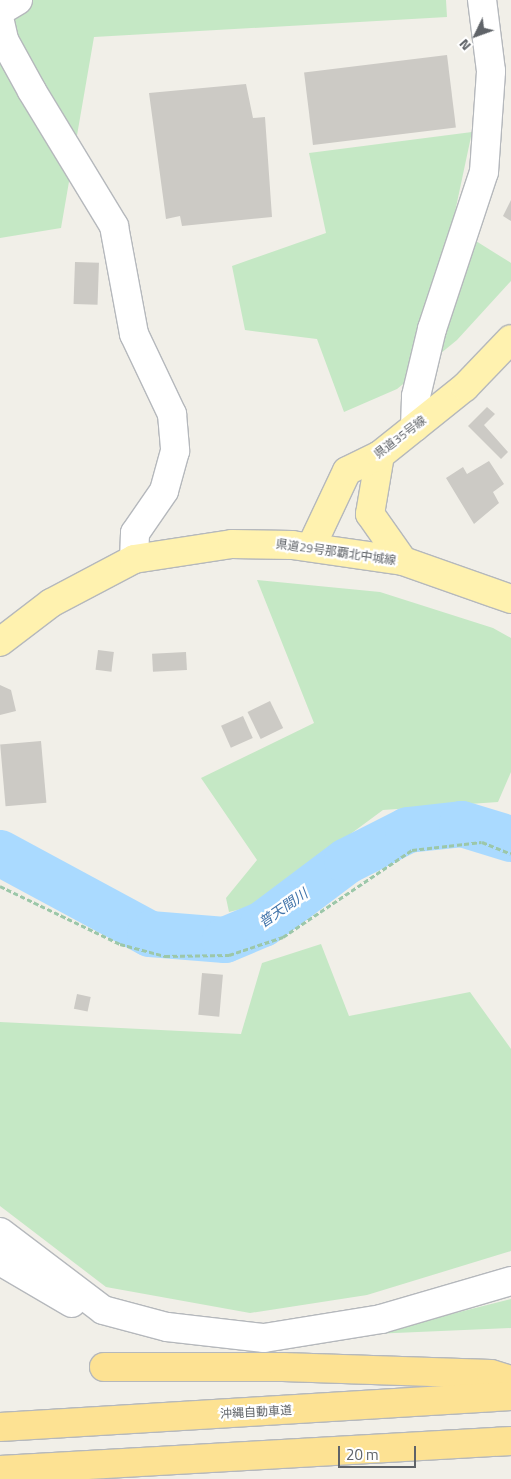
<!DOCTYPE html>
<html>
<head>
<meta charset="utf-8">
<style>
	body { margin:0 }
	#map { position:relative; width:511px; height:1479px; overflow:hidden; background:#f1efe8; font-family:"Titillium Web","Noto Sans JP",sans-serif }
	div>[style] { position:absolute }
	.green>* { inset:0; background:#c5e8c5 }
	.river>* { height:46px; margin:-23px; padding:0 23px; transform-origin:23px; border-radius:23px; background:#aadaff }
	.building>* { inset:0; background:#cccac5; transform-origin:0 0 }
	.path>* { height:3px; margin-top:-1.5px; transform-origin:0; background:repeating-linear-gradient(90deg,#9cc7a9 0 5px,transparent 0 7.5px) }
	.roads { filter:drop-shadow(1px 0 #b5b8bc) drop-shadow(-1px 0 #b5b8bc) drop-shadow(0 1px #b5b8bc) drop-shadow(0 -1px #b5b8bc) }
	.minor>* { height:28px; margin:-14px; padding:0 14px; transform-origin:14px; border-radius:14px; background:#fff }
	.major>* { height:28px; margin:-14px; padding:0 14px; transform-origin:14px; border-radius:14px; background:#fff2af }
	.highway>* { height:28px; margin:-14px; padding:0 14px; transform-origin:14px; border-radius:14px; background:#fde293 }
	span { translate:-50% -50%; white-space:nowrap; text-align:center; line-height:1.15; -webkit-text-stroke:4.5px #fff; paint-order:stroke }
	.street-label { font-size:12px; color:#5f6368 }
	.water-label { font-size:14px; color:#4174aa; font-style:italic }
	.north { position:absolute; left:451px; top:10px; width:50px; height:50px; -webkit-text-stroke:4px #fff; paint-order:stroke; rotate:228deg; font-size:14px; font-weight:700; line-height:20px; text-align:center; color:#5f6368 }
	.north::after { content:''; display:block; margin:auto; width:18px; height:22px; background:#5f6368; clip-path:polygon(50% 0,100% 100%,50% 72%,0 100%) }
	.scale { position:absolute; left:338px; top:1446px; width:78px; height:22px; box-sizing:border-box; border:2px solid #5f6368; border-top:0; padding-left:6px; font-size:15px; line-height:18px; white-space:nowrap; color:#5f6368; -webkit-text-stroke:4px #fff; paint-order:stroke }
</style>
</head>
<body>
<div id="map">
	<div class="green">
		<div style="clip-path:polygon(0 0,446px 0,447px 17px,94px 37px,61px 228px,0 238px)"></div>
		<div style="clip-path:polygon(472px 132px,452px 226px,511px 263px,511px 281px,457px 340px,397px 389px,344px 412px,317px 339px,245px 330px,232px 266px,326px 233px,309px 153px)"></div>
		<div style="clip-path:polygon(257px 580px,380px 592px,493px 628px,511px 638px,511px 772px,498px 802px,383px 810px,253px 906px,229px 912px,226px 898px,257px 860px,201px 778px,314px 723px)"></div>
		<div style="clip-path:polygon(321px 944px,349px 1016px,470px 992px,511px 1049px,511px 1251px,367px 1295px,250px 1313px,106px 1287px,0 1206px,0 1022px,241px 1034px,262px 963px)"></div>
		<div style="clip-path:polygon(511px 1299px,511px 1328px,372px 1334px)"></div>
	</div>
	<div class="river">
		<div style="left:0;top:853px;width:170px;rotate:28.4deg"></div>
		<div style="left:150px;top:934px;width:75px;rotate:4.6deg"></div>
		<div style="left:225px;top:940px;width:41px;rotate:-22.8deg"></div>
		<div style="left:263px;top:924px;width:105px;rotate:-36.9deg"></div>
		<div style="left:347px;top:861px;width:68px;rotate:-26.9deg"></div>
		<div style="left:408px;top:830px;width:54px;rotate:-6.3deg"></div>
		<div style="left:462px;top:824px;width:51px;rotate:17deg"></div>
	</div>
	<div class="building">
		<div style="left:447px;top:55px;width:73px;height:144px;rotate:83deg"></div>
		<div style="clip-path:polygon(246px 84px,253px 118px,265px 117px,272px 217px,182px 226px,180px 216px,166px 219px,149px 93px)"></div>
		<div style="clip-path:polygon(511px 200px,511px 221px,503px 216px)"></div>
		<div style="left:75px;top:262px;width:24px;height:42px;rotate:2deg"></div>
		<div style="clip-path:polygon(487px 407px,495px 414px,484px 425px,508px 452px,501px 459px,468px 426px)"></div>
		<div style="clip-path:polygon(489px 461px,504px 484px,493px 492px,499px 503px,474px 524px,446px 478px,463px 467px,467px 474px)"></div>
		<div style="left:98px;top:650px;width:16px;height:20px;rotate:7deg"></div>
		<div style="left:186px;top:652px;width:18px;height:34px;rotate:87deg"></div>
		<div style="clip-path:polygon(0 685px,11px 690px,16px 711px,0 715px)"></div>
		<div style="left:270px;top:701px;width:30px;height:25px;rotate:64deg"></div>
		<div style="left:243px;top:716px;width:24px;height:24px;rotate:66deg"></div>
		<div style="left:41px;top:741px;width:62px;height:41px;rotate:85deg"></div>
		<div style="left:202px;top:973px;width:21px;height:42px;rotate:5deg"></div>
		<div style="left:77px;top:994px;width:14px;height:15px;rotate:12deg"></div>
	</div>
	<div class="path">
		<div style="left:0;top:886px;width:133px;rotate:25.8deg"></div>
		<div style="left:120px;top:944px;width:47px;rotate:14.9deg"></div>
		<div style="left:165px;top:956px;width:64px;rotate:-0.9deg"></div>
		<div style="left:229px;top:955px;width:57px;rotate:-18.4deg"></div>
		<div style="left:283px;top:937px;width:156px;rotate:-34deg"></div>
		<div style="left:412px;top:850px;width:70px;rotate:-6.5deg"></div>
		<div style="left:482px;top:842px;width:31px;rotate:22deg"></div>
	</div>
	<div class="roads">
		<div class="minor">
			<div style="left:0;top:11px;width:21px;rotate:-31deg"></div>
			<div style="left:0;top:22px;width:18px;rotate:77deg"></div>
			<div style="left:4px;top:40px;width:58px;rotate:61.2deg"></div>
			<div style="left:32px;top:91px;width:158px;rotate:58.7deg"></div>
			<div style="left:114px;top:226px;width:110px;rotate:79.5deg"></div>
			<div style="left:134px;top:334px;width:89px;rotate:64.6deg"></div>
			<div style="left:172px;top:414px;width:37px;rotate:85deg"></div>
			<div style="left:175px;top:451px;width:41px;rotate:105.4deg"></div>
			<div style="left:164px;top:491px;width:51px;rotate:124.6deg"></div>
			<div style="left:135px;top:533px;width:26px;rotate:92deg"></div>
			<div style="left:415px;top:427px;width:31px;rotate:-88deg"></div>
			<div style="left:416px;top:396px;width:69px;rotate:-76.6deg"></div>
			<div style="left:432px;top:329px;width:165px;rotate:-71.7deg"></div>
			<div style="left:484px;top:172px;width:101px;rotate:-86deg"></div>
			<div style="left:491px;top:71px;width:72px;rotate:-97.2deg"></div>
			<div style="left:0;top:1232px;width:129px;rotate:37.1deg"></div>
			<div style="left:103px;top:1310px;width:66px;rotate:14.9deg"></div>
			<div style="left:167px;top:1327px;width:98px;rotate:6.5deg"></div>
			<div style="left:264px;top:1338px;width:119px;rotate:-9.2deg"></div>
			<div style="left:381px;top:1319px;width:135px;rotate:-16.3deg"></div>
			<div style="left:0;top:1261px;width:83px;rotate:30.3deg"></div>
		</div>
		<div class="major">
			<div style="left:380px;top:455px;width:60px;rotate:99.6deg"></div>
			<div style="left:370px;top:514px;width:57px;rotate:54.9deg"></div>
			<div style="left:311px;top:547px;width:84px;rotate:-64.7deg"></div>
			<div style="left:347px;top:471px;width:37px;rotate:-26deg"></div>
			<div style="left:380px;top:455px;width:109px;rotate:-38.7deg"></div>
			<div style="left:465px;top:387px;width:66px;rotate:-46.2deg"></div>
			<div style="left:0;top:642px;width:64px;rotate:-37.4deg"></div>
			<div style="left:51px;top:603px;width:94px;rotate:-27.9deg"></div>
			<div style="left:134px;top:559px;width:99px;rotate:-8.7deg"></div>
			<div style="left:232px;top:544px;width:60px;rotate:1deg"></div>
			<div style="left:292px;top:545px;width:112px;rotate:8.2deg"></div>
			<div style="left:403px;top:561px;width:114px;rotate:19.4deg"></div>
		</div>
		<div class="highway">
			<div style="left:104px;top:1367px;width:179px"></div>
			<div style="left:283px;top:1367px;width:208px;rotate:1.9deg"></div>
			<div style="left:491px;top:1374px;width:21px;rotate:17deg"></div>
			<div style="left:0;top:1427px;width:512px;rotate:-3.47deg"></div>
			<div style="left:0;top:1470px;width:512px;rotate:-3.25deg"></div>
		</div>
	</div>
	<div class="street-label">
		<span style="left:400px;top:437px;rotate:-37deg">県道35号線</span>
		<span style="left:336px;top:552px;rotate:8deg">県道29号那覇北中城線</span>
		<span style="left:256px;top:1412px;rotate:-3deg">沖縄自動車道</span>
	</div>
	<div class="water-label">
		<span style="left:283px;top:908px;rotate:-35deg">普天間川</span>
	</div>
	<div class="north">N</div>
	<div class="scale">20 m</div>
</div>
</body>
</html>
